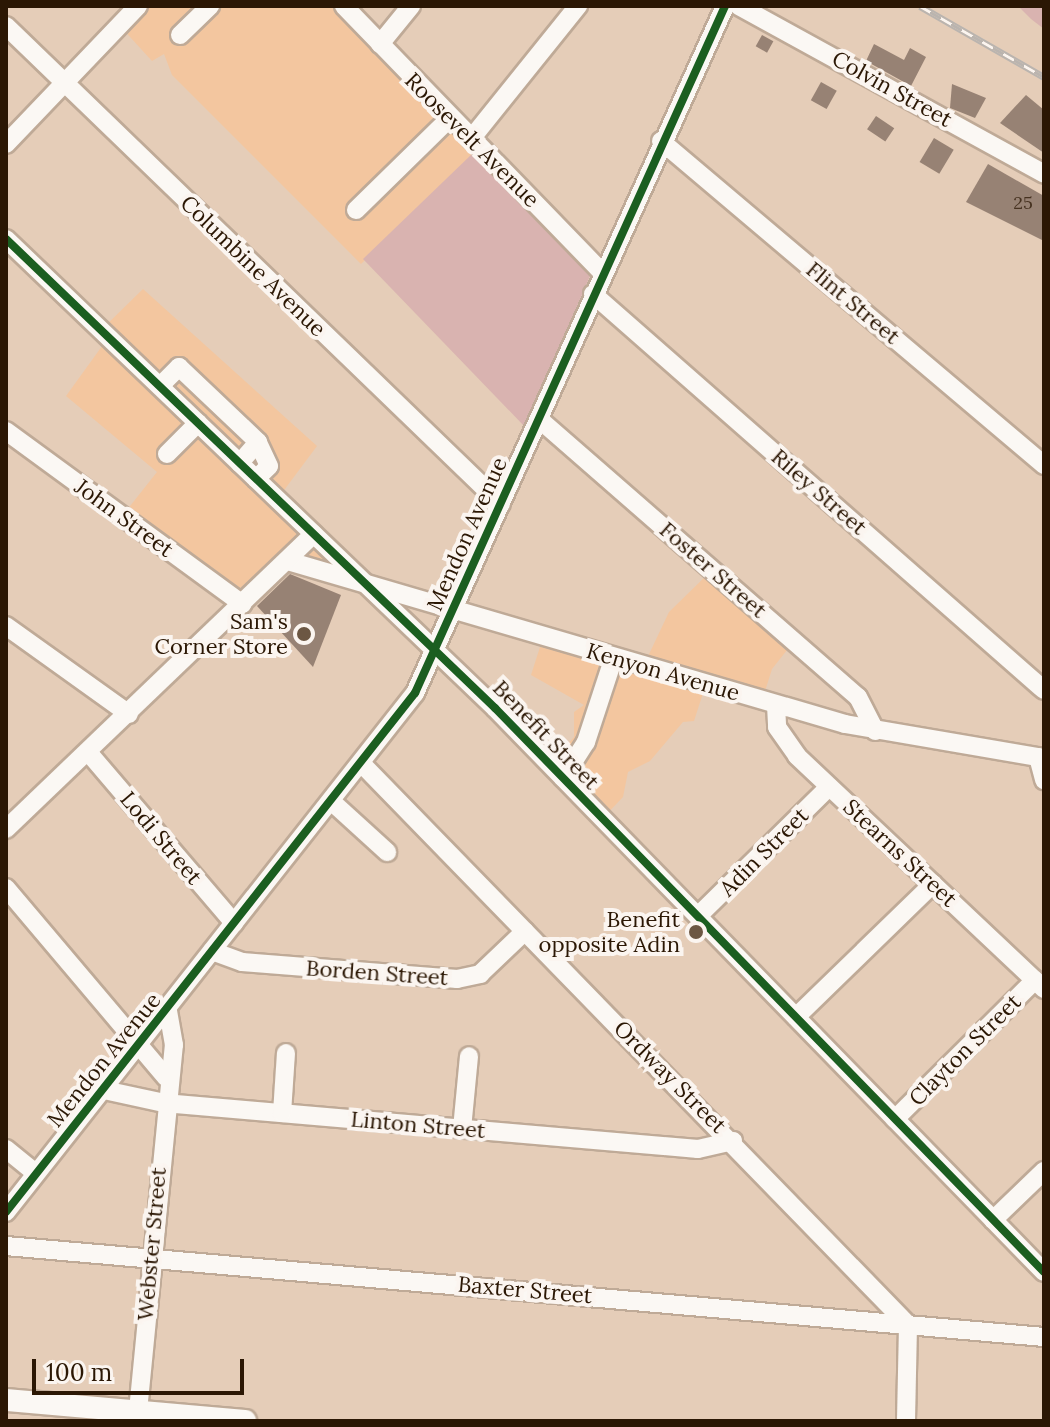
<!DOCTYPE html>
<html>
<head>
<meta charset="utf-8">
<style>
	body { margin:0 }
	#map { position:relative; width:1050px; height:1427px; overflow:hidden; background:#e5cdb8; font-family:Lora,serif }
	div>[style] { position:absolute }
	.built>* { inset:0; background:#f3c69f }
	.green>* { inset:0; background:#d9b3b0 }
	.building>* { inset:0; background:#978274; transform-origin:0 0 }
	.roads { filter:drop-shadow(2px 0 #bfaa97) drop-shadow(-2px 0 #bfaa97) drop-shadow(0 2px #bfaa97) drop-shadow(0 -2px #bfaa97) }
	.minor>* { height:18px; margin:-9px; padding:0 9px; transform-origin:9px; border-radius:9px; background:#fbf8f4 }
	.major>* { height:22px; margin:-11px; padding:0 11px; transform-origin:11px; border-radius:11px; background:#fbf8f4 }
	.rail>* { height:7px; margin-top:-3.5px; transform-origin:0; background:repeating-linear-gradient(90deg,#fbf5f0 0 12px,#bab4af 0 24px); box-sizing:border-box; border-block:2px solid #bab4af }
	.cycleway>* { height:8px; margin:-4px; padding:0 4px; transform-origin:4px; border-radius:4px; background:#1b5e20 }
	.dots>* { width:22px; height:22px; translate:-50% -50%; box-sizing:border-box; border:4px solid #fbf5f0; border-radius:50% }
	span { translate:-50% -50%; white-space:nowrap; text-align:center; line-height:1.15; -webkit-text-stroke:8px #fbf5f0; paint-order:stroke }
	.number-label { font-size:18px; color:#463220 }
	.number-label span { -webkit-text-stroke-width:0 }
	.street-label { font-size:22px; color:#2b1704 }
	.poi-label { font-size:22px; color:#2b1704 }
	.right { translate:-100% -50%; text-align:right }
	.frame { position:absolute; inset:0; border:8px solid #2b1704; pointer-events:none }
	.scale { position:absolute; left:32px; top:1359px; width:212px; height:36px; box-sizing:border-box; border:4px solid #2b1704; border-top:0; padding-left:10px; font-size:24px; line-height:28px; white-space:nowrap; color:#2b1704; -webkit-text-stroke:6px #fbf5f0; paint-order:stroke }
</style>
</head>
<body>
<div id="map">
	<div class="built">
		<div style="clip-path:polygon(139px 6px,339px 6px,479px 149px,361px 264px,172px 75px,164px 54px,152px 61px,120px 26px)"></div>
		<div style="clip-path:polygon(143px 289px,317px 446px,276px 501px,359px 584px,282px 571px,241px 605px,119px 520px,157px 472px,66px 396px,105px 342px,99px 332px)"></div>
		<div style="clip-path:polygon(709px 573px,791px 645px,772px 669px,761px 704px,704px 690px,694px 721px,683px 722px,650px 761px,628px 772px,623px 797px,601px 820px,546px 768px,574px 737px,574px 712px,584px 705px,531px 675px,541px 644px,642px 669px,669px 612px)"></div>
	</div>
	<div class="green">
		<div style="clip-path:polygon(1018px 6px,1044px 6px,1044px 29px,1031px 19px)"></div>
		<div style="clip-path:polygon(472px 154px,590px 276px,525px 427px,363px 259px)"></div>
	</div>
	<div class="building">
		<div style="left:762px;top:35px;width:13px;height:13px;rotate:29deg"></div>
		<div style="clip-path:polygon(874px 44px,904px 60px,910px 48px,926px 57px,911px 86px,866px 61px)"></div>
		<div style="left:821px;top:82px;width:18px;height:21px;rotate:29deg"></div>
		<div style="clip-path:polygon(952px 84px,986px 98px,975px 118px,950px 108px)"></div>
		<div style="clip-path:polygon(1026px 95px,1044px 110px,1044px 153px,1000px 123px)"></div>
		<div style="left:876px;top:116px;width:22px;height:16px;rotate:34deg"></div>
		<div style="left:934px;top:138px;width:23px;height:28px;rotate:31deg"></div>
		<div style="clip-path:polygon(988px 164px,1044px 196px,1044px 241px,966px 202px)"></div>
		<div style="clip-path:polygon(290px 574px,341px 595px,313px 667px,257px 606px)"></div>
	</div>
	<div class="roads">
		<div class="minor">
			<div style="left:344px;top:6px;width:372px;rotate:45.9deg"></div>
			<div style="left:739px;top:6px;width:348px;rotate:28.8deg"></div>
			<div style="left:6px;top:26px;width:688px;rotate:44deg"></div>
			<div style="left:180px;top:35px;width:42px;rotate:-44deg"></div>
			<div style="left:380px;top:44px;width:49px;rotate:-50.8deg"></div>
			<div style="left:471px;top:139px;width:171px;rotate:-51.2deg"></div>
			<div style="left:661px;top:141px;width:502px;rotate:40.23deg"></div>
			<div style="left:6px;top:144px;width:191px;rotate:-46.3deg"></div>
			<div style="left:356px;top:210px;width:132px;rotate:-44.4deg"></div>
			<div style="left:6px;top:239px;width:678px;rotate:43.8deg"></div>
			<div style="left:495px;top:708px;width:787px;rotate:45.77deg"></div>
			<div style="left:593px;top:294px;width:600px;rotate:41.28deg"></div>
			<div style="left:160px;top:386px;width:27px;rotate:-45deg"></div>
			<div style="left:179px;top:367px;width:109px;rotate:43.5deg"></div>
			<div style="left:258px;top:442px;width:28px;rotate:131deg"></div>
			<div style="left:539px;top:419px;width:423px;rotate:41.1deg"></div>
			<div style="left:858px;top:697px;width:38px;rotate:63deg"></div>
			<div style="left:6px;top:431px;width:293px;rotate:36.2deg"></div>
			<div style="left:167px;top:454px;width:44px;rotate:-45deg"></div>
			<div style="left:256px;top:479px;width:18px;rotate:-45deg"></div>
			<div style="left:269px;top:466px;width:26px;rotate:-115deg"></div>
			<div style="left:288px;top:561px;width:580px;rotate:16.31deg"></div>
			<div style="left:845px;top:724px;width:202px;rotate:9.7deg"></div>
			<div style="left:6px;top:626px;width:151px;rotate:35.6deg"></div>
			<div style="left:776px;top:705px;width:22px;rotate:87deg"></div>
			<div style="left:777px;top:727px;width:35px;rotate:55deg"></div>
			<div style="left:797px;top:756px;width:340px;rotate:43.3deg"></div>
			<div style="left:88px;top:752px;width:225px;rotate:49.5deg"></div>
			<div style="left:1038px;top:757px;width:24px;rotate:75deg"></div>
			<div style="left:361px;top:763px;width:784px;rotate:45.77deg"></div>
			<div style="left:908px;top:1325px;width:96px;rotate:91.2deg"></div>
			<div style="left:563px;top:778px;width:43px;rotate:-57.4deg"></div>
			<div style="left:586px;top:742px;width:89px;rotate:-71.8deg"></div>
			<div style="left:331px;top:801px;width:76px;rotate:42.3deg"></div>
			<div style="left:6px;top:829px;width:426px;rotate:-43.8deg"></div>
			<div style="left:6px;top:888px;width:248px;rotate:49.8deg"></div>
			<div style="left:698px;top:916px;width:184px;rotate:-44.6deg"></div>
			<div style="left:212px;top:951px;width:32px;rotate:20deg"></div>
			<div style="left:242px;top:962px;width:216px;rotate:4.5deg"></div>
			<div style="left:457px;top:979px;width:24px;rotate:-12deg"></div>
			<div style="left:480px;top:974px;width:62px;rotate:-43.7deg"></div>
			<div style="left:796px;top:1017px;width:191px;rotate:-44.2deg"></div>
			<div style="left:104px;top:1090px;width:61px;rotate:12.2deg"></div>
			<div style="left:164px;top:1103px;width:536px;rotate:4.92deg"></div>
			<div style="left:698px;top:1149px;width:36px;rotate:-13deg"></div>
			<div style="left:282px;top:1113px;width:60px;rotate:-86.2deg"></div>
			<div style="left:895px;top:1119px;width:197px;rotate:-44.8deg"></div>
			<div style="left:462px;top:1129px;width:73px;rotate:-84.5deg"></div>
			<div style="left:6px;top:1149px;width:38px;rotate:39deg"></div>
			<div style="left:6px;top:1212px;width:661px;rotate:-51.76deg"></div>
			<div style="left:415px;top:693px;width:754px;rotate:-65.71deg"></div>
			<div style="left:993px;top:1220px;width:71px;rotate:-43.9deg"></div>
			<div style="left:6px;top:1246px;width:1042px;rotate:5.01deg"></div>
			<div style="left:138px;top:1411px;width:368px;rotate:-84.4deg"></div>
			<div style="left:174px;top:1045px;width:36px;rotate:-100deg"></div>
		</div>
		<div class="major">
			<div style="left:6px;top:1400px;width:240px;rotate:5deg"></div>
		</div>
	</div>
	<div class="rail">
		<div style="left:920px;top:6px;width:143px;rotate:29.8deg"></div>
	</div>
	<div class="cycleway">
		<div style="left:6px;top:239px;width:678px;rotate:43.8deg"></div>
		<div style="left:495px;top:708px;width:787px;rotate:45.77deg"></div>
		<div style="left:6px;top:1212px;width:661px;rotate:-51.76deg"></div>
		<div style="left:415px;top:693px;width:754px;rotate:-65.71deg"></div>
	</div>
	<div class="dots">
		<div style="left:304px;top:634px;background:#6c5743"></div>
		<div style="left:696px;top:932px;background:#6c5743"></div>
	</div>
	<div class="number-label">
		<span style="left:1023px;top:203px">25</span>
	</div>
	<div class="street-label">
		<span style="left:892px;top:89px;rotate:29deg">Colvin Street</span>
		<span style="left:472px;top:140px;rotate:45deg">Roosevelt Avenue</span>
		<span style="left:253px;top:266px;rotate:44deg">Columbine Avenue</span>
		<span style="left:853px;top:303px;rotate:40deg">Flint Street</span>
		<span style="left:819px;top:492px;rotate:41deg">Riley Street</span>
		<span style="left:124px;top:518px;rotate:36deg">John Street</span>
		<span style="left:467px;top:534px;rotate:-66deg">Mendon Avenue</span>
		<span style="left:713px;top:570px;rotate:41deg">Foster Street</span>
		<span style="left:663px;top:672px;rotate:16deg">Kenyon Avenue</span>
		<span style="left:546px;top:735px;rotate:46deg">Benefit Street</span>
		<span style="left:161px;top:838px;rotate:50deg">Lodi Street</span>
		<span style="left:764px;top:852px;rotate:-45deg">Adin Street</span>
		<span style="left:900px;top:853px;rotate:43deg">Stearns Street</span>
		<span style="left:377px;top:973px;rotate:4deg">Borden Street</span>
		<span style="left:965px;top:1050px;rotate:-45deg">Clayton Street</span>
		<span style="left:104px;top:1060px;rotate:-51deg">Mendon Avenue</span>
		<span style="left:670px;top:1077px;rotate:45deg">Ordway Street</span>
		<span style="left:418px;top:1125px;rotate:5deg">Linton Street</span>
		<span style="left:152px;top:1244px;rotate:-85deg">Webster Street</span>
		<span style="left:525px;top:1290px;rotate:5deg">Baxter Street</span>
	</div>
	<div class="poi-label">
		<span class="right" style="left:288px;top:634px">Sam's<br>Corner Store</span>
		<span class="right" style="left:680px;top:932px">Benefit<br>opposite Adin</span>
	</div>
	<div class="frame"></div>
	<div class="scale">100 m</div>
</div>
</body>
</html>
